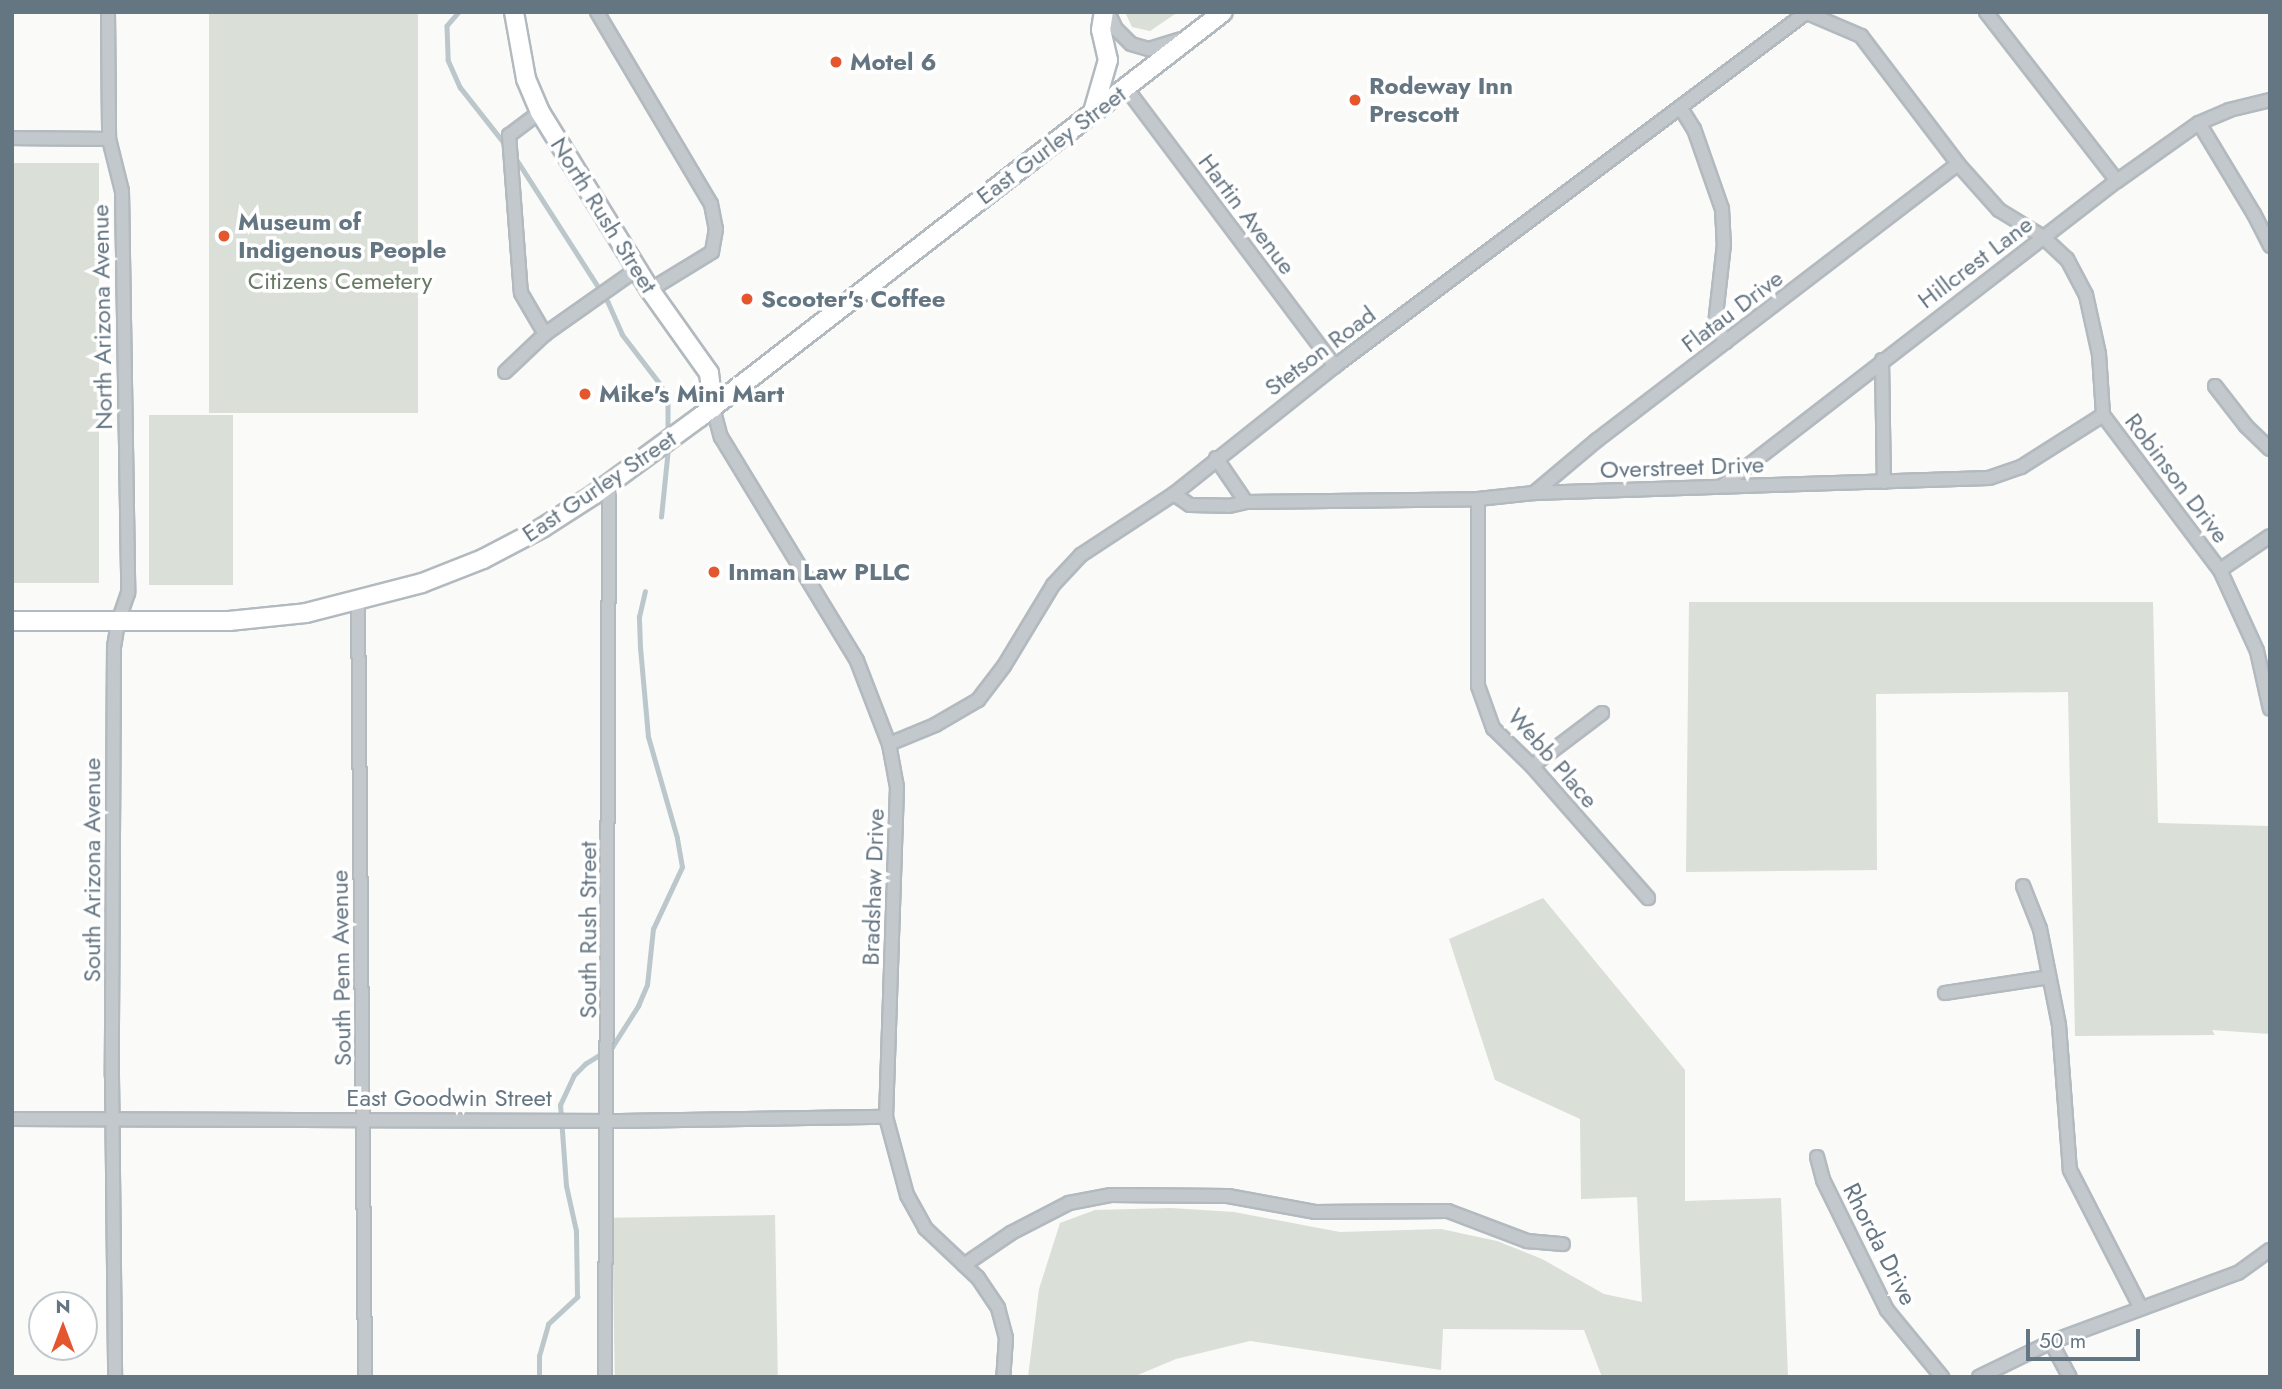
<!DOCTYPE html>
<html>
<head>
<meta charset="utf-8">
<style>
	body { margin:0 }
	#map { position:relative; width:2282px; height:1389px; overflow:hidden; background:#fafaf8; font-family:Jost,sans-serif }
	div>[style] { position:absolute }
	.green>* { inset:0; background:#dadfd7; transform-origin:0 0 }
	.stream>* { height:4.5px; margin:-2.25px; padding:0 2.25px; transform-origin:2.25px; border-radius:2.25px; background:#bbc7cb }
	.roads { filter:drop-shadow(2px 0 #b3babf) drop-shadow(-2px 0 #b3babf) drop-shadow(0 2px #b3babf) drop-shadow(0 -2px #b3babf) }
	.street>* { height:12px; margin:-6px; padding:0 6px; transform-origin:6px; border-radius:6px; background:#c3c8cc }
	.secondary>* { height:18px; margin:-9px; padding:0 9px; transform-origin:9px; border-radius:9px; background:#fff }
	.dots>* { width:19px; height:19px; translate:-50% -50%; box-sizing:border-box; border:4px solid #fff; border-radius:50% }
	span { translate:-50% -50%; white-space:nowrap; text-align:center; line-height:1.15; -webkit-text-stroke:7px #fff; paint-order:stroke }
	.poi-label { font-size:24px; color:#657683; font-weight:700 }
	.left { translate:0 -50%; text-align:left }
	.street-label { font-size:24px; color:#657683 }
	.park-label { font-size:24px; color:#687a64 }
	.frame { position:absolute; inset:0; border:14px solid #657683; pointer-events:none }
	.north { position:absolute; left:28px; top:1291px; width:70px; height:70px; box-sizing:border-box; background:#fff; border:2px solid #c1c8cd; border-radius:50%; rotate:0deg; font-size:19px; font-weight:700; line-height:28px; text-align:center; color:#657683 }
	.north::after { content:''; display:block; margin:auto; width:24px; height:32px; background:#e4572e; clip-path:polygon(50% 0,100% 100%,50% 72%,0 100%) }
	.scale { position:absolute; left:2026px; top:1329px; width:114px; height:32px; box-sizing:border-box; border:4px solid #657683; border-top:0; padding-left:9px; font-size:21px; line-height:24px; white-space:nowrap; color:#657683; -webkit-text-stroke:5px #fff; paint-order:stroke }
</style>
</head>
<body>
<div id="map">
	<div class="green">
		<div style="left:209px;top:12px;width:209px;height:401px"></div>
		<div style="clip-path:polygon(1125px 12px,1178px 12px,1150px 31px,1132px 27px)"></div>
		<div style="left:12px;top:163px;width:87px;height:420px"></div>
		<div style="left:149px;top:415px;width:84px;height:170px"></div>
		<div style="clip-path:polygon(1689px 602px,2153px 602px,2158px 823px,2270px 826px,2270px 1034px,2212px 1030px,2215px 1035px,2075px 1036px,2068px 692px,1876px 694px,1877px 870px,1686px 872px)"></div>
		<div style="clip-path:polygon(1543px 898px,1685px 1070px,1685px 1201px,1781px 1198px,1788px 1377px,1602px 1377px,1584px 1330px,1443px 1329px,1441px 1370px,1250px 1341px,1176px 1359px,1133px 1377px,1028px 1377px,1039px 1289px,1060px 1223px,1095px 1210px,1171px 1208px,1234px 1212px,1340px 1232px,1441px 1229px,1497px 1241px,1542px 1259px,1604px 1294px,1642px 1302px,1637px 1197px,1581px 1199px,1580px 1119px,1495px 1080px,1449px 939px)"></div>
		<div style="left:775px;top:1215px;width:162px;height:163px;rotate:89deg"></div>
	</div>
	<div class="stream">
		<div style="left:459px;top:12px;width:18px;rotate:131deg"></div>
		<div style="left:447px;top:26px;width:34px;rotate:88deg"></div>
		<div style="left:448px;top:60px;width:30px;rotate:66deg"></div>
		<div style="left:460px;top:87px;width:73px;rotate:51.7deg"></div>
		<div style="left:515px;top:157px;width:172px;rotate:57.3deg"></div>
		<div style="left:608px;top:302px;width:35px;rotate:66deg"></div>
		<div style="left:622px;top:334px;width:64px;rotate:52.6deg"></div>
		<div style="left:661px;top:385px;width:17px;rotate:66deg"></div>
		<div style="left:668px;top:401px;width:31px;rotate:90deg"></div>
		<div style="left:661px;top:517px;width:69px;rotate:-84.2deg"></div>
		<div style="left:539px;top:1377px;width:21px;rotate:-90deg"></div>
		<div style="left:539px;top:1356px;width:33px;rotate:-74deg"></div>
		<div style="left:548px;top:1324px;width:40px;rotate:-43deg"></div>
		<div style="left:577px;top:1297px;width:66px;rotate:-90.9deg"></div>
		<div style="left:576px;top:1231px;width:46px;rotate:-102.5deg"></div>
		<div style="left:566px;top:1186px;width:81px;rotate:-94.2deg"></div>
		<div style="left:560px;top:1105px;width:33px;rotate:-65deg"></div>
		<div style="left:574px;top:1075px;width:16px;rotate:-45deg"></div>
		<div style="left:585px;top:1064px;width:32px;rotate:-32deg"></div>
		<div style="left:612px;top:1047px;width:49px;rotate:-57.6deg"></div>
		<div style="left:638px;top:1006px;width:23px;rotate:-67deg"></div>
		<div style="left:647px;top:985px;width:56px;rotate:-83.9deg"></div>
		<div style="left:653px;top:929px;width:68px;rotate:-64.9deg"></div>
		<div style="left:682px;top:867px;width:29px;rotate:-100deg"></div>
		<div style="left:677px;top:838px;width:105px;rotate:-106deg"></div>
		<div style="left:648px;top:737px;width:89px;rotate:-95.1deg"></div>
		<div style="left:640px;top:648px;width:31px;rotate:-92deg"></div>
		<div style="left:639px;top:617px;width:26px;rotate:-77deg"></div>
	</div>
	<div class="roads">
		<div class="street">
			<div style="left:108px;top:12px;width:127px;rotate:89.5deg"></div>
			<div style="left:109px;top:139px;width:54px;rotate:76deg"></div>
			<div style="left:122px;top:191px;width:402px;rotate:89.1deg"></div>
			<div style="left:128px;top:593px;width:31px;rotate:109deg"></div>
			<div style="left:118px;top:622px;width:24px;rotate:99deg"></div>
			<div style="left:114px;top:646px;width:430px;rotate:90.3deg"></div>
			<div style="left:112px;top:1076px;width:301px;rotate:89.4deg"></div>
			<div style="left:597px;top:12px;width:223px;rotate:59.3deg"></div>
			<div style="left:711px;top:204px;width:25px;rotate:79deg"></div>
			<div style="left:716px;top:229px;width:23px;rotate:100deg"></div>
			<div style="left:712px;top:252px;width:73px;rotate:148.5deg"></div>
			<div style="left:1108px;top:12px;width:19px;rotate:65deg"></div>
			<div style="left:1116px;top:29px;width:21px;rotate:45deg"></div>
			<div style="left:1131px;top:44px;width:19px;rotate:16deg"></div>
			<div style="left:1149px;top:49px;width:34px;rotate:-17deg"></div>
			<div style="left:1805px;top:12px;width:61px;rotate:23.2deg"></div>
			<div style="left:1861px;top:36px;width:161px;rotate:52.8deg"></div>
			<div style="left:1958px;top:164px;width:62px;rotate:48.3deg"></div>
			<div style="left:1999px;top:210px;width:52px;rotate:31.5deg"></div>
			<div style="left:2043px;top:237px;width:33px;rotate:43deg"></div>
			<div style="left:2067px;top:259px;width:41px;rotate:62.2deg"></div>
			<div style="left:2086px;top:295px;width:60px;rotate:77.6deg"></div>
			<div style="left:2099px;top:354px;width:61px;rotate:86.2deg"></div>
			<div style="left:2103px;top:415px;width:194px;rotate:53deg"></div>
			<div style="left:2220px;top:570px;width:89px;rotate:65.4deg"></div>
			<div style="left:2257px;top:651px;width:59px;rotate:77.4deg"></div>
			<div style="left:1986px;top:12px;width:214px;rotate:52.2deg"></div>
			<div style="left:1126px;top:88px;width:348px;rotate:53.1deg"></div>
			<div style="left:1680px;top:107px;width:26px;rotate:58deg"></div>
			<div style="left:1694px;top:129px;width:85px;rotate:70.7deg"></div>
			<div style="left:1722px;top:209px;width:35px;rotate:87deg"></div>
			<div style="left:1724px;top:244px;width:81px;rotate:96.4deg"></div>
			<div style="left:1715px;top:324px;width:21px;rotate:59deg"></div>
			<div style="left:540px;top:112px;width:39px;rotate:143deg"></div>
			<div style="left:509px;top:135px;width:158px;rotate:85.7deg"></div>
			<div style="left:521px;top:293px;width:48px;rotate:59.7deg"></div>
			<div style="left:2199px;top:123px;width:106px;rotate:58.9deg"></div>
			<div style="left:2254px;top:214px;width:36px;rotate:63deg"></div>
			<div style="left:12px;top:138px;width:97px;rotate:0.6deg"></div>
			<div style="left:1882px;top:360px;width:122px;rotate:89.1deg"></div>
			<div style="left:505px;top:372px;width:55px;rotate:-43.5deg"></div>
			<div style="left:545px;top:334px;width:113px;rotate:-35.2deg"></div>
			<div style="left:2215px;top:386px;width:51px;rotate:52.2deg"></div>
			<div style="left:2246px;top:426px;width:33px;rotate:44deg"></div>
			<div style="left:713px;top:408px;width:30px;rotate:75deg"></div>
			<div style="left:721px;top:437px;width:262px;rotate:58.7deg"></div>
			<div style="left:857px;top:661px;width:89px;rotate:68.9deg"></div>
			<div style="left:889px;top:744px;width:44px;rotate:79.5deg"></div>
			<div style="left:897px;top:787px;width:330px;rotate:91.9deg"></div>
			<div style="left:886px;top:1117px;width:81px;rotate:74.9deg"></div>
			<div style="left:907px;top:1195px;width:38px;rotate:61deg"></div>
			<div style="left:925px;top:1228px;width:73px;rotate:43.3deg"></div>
			<div style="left:978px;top:1278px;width:36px;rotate:56deg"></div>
			<div style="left:998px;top:1308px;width:31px;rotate:75deg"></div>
			<div style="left:1006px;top:1338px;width:39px;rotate:94deg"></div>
			<div style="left:1216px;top:458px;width:53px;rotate:55.7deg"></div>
			<div style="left:1722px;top:486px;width:499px;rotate:-37.7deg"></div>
			<div style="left:2117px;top:181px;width:100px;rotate:-35.3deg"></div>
			<div style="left:2199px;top:123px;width:33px;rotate:-23deg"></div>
			<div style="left:2229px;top:110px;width:42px;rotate:-13.7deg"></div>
			<div style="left:1534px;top:493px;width:82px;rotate:-40.1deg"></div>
			<div style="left:1597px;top:440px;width:454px;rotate:-37.4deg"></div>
			<div style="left:1174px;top:494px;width:19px;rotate:35deg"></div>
			<div style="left:1190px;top:505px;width:39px;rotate:1deg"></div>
			<div style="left:1229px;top:506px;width:17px;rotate:-13deg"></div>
			<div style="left:1246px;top:502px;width:232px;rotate:-0.7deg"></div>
			<div style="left:1478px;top:499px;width:56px;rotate:-6.1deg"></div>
			<div style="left:1534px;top:493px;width:455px;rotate:-1.9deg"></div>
			<div style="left:1989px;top:478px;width:34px;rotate:-19deg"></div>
			<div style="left:2021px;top:467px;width:97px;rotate:-32.4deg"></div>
			<div style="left:1478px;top:499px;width:187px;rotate:90deg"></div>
			<div style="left:1478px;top:686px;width:45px;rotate:70.3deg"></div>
			<div style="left:1493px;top:728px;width:54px;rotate:44.3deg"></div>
			<div style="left:1532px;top:766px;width:176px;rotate:48.7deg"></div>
			<div style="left:2220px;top:570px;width:60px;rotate:-34.2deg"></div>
			<div style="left:358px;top:601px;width:776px;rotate:89.48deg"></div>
			<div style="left:889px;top:744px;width:50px;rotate:-22.4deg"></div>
			<div style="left:935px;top:725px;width:50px;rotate:-30.2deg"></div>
			<div style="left:978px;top:700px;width:43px;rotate:-52.6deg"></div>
			<div style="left:1004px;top:666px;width:95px;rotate:-58.8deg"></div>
			<div style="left:1053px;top:585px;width:41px;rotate:-47deg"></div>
			<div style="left:1081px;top:555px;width:111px;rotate:-33.3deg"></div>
			<div style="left:1174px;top:494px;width:206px;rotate:-38.5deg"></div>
			<div style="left:1335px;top:366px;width:590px;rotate:-36.87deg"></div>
			<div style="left:1532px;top:766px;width:88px;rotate:-37.1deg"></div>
			<div style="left:2023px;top:886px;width:46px;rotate:68.4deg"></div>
			<div style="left:2040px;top:929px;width:98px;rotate:78.8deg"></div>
			<div style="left:2059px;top:1025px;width:145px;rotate:85.7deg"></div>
			<div style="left:2070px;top:1170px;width:155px;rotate:62.8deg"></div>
			<div style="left:1945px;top:993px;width:105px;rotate:-8.7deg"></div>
			<div style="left:12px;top:1119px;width:608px;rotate:0.19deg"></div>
			<div style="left:620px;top:1121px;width:266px;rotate:-0.9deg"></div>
			<div style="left:1817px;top:1157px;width:24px;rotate:75deg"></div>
			<div style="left:1823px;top:1180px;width:145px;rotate:63.8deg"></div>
			<div style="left:1887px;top:1310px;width:87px;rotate:50.6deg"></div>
			<div style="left:964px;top:1265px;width:57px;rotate:-34.2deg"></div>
			<div style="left:1011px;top:1233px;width:65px;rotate:-27.3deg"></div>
			<div style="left:1069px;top:1203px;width:43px;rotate:-10.8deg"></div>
			<div style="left:1111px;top:1195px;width:117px;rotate:0.5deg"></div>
			<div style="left:1228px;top:1196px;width:88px;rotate:10.4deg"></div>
			<div style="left:1315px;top:1212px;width:133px;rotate:-0.4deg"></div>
			<div style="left:1448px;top:1211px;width:85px;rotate:20.8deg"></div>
			<div style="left:1527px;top:1241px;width:36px;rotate:5deg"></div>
			<div style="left:2051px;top:1342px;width:40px;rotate:62deg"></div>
			<div style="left:605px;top:1377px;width:893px;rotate:-89.74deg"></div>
			<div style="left:1979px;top:1377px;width:80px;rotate:-25.9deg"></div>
			<div style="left:2051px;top:1342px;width:199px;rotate:-20.3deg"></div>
			<div style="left:2238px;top:1273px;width:39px;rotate:-36deg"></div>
		</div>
		<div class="secondary">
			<div style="left:514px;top:12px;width:68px;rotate:79.8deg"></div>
			<div style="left:526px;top:79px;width:36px;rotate:67deg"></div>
			<div style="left:540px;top:112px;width:209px;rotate:58.3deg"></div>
			<div style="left:650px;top:290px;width:102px;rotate:54.6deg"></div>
			<div style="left:709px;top:373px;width:35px;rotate:83deg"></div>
			<div style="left:1093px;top:112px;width:54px;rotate:-73.9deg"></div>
			<div style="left:1108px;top:60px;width:31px;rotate:-103deg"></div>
			<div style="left:1101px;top:30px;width:18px;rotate:-81deg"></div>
			<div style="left:12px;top:621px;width:217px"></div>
			<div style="left:229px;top:621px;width:77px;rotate:-5.9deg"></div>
			<div style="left:306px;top:613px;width:120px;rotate:-14.5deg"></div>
			<div style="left:422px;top:583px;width:66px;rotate:-21.5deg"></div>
			<div style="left:483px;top:559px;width:67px;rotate:-27.7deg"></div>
			<div style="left:542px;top:528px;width:63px;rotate:-32.7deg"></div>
			<div style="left:595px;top:494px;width:130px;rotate:-36.3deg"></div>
			<div style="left:700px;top:417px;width:661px;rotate:-37.75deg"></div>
		</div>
	</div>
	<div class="dots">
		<div style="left:836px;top:62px;background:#e4572e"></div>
		<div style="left:1355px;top:100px;background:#e4572e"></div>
		<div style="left:224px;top:236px;background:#e4572e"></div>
		<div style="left:747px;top:299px;background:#e4572e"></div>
		<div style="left:585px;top:394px;background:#e4572e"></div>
		<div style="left:714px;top:572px;background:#e4572e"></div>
	</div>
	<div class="poi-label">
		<span class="left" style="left:850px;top:62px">Motel 6</span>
		<span class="left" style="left:1369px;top:100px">Rodeway Inn<br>Prescott</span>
		<span class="left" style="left:238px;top:236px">Museum of<br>Indigenous People</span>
		<span class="left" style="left:761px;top:299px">Scooter's Coffee</span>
		<span class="left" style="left:599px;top:394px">Mike's Mini Mart</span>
		<span class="left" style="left:728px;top:572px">Inman Law PLLC</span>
	</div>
	<div class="street-label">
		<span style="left:1051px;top:145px;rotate:-37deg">East Gurley Street</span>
		<span style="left:1247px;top:214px;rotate:53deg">Hartin Avenue</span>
		<span style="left:604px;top:215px;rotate:58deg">North Rush Street</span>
		<span style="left:1975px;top:262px;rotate:-37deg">Hillcrest Lane</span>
		<span style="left:1732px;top:311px;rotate:-37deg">Flatau Drive</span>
		<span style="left:102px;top:317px;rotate:-91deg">North Arizona Avenue</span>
		<span style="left:1320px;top:351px;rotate:-37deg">Stetson Road</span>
		<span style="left:1682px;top:467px;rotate:-2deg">Overstreet Drive</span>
		<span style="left:2177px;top:478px;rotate:53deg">Robinson Drive</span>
		<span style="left:599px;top:486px;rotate:-34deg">East Gurley Street</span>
		<span style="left:1553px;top:758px;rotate:49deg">Webb Place</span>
		<span style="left:92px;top:870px;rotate:-90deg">South Arizona Avenue</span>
		<span style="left:873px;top:887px;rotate:-88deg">Bradshaw Drive</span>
		<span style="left:588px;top:930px;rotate:-90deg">South Rush Street</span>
		<span style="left:341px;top:968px;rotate:-91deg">South Penn Avenue</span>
		<span style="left:449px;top:1098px">East Goodwin Street</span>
		<span style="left:1880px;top:1244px;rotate:63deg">Rhorda Drive</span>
	</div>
	<div class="park-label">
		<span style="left:340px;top:281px">Citizens Cemetery</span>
	</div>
	<div class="frame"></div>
	<div class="north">N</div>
	<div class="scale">50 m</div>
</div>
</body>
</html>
